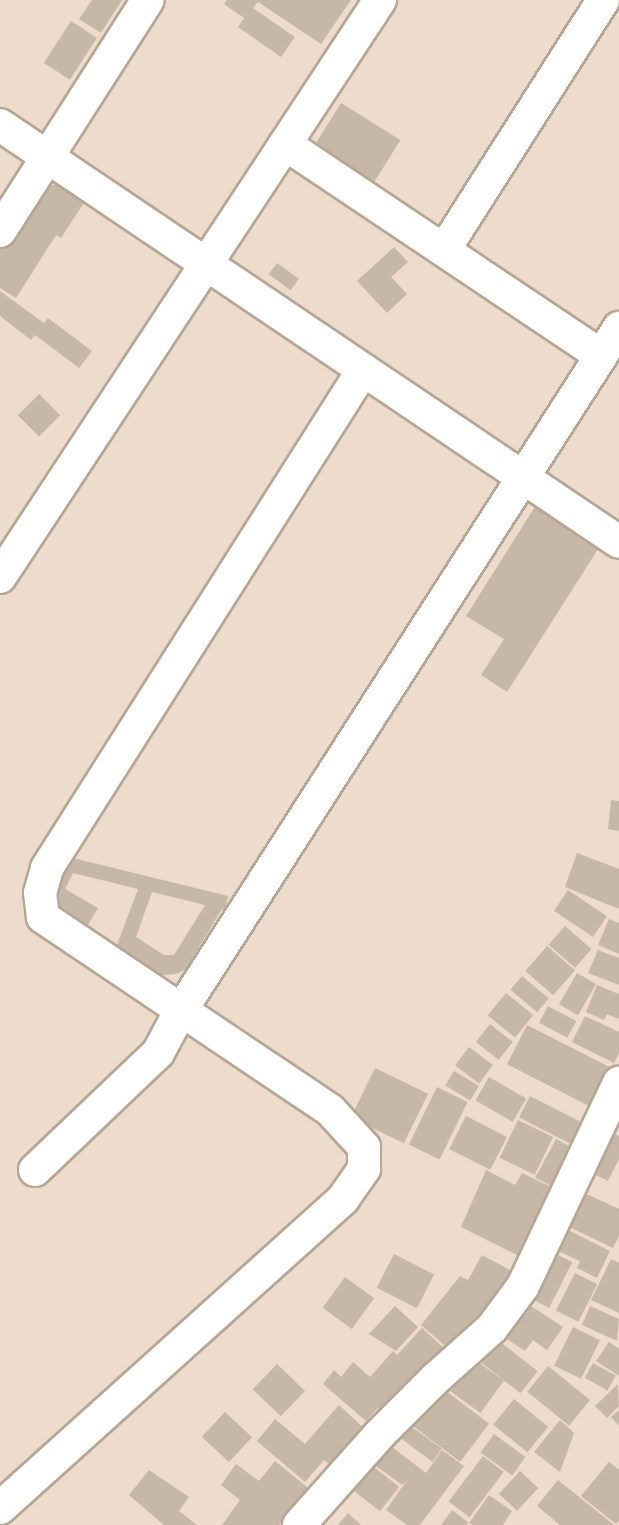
<!DOCTYPE html>
<html>
<head>
<meta charset="utf-8">
<style>
	body { margin:0 }
	#map { position:relative; width:619px; height:1525px; overflow:hidden; background:#eddccb; font-family:"Noto Sans",sans-serif }
	div>[style] { position:absolute }
	.building>* { inset:0; background:#c7b7a6; transform-origin:0 0 }
	.roads { filter:drop-shadow(2px 0 #b6a695) drop-shadow(-2px 0 #b6a695) drop-shadow(0 2px #b6a695) drop-shadow(0 -2px #b6a695) }
	.minor>* { height:32px; margin:-16px; padding:0 16px; transform-origin:16px; border-radius:16px; background:#fff }
	span { translate:-50% -50%; white-space:nowrap; text-align:center; line-height:1.15; -webkit-text-stroke:5px #fbe9d8; paint-order:stroke }
</style>
</head>
<body>
<div id="map">
	<div class="building">
		<div style="clip-path:polygon(92px 0,122px 0,101px 33px,79px 19px)"></div>
		<div style="clip-path:polygon(227px 0,351px 0,321px 44px,258px 2px,253px 8px,295px 37px,281px 57px,238px 27px,244px 18px,224px 4px)"></div>
		<div style="left:71px;top:21px;width:31px;height:50px;rotate:33deg"></div>
		<div style="left:341px;top:103px;width:70px;height:49px;rotate:32deg"></div>
		<div style="clip-path:polygon(59px 184px,85px 201px,61px 238px,56px 235px,16px 298px,0 288px,0 249px,25px 209px,45px 187px)"></div>
		<div style="clip-path:polygon(394px 247px,408px 262px,391px 277px,407px 294px,387px 313px,357px 281px)"></div>
		<div style="left:277px;top:263px;width:27px;height:14px;rotate:36deg"></div>
		<div style="clip-path:polygon(0 291px,44px 323px,48px 318px,92px 351px,79px 368px,35px 335px,31px 340px,0 316px)"></div>
		<div style="left:39px;top:394px;width:30px;height:30px;rotate:45deg"></div>
		<div style="clip-path:polygon(536px 505px,600px 546px,507px 692px,481px 675px,504px 639px,466px 616px)"></div>
		<div style="clip-path:polygon(611px 800px,619px 801px,619px 831px,608px 829px)"></div>
		<div style="clip-path:polygon(577px 853px,619px 869px,619px 909px,565px 887px)"></div>
		<div style="clip-path:polygon(evenodd,69px 857px,228px 896px,225px 910px,222px 909px,185px 970px,176px 974px,162px 975px,117px 945px,138px 889px,73px 873px,65px 889px,98px 908px,88px 925px,58px 907px,53px 890px,69px 857px,152px 892px,205px 905px,174px 955px,164px 955px,136px 937px,152px 892px)"></div>
		<div style="left:568px;top:890px;width:47px;height:25px;rotate:34deg"></div>
		<div style="clip-path:polygon(609px 919px,619px 923px,619px 954px,598px 945px)"></div>
		<div style="left:565px;top:926px;width:35px;height:25px;rotate:41deg"></div>
		<div style="left:547px;top:946px;width:37px;height:33px;rotate:41deg"></div>
		<div style="clip-path:polygon(598px 950px,619px 958px,619px 985px,588px 973px)"></div>
		<div style="left:577px;top:973px;width:22px;height:36px;rotate:30deg"></div>
		<div style="left:522px;top:976px;width:35px;height:18px;rotate:40deg"></div>
		<div style="clip-path:polygon(597px 985px,619px 994px,619px 1019px,607px 1014px,604px 1020px,586px 1012px)"></div>
		<div style="left:506px;top:993px;width:35px;height:29px;rotate:39deg"></div>
		<div style="left:548px;top:1006px;width:32px;height:19px;rotate:28deg"></div>
		<div style="clip-path:polygon(585px 1016px,619px 1032px,619px 1053px,614px 1063px,572px 1042px)"></div>
		<div style="left:490px;top:1024px;width:29px;height:23px;rotate:38deg"></div>
		<div style="left:527px;top:1025px;width:101px;height:44px;rotate:27deg"></div>
		<div style="left:469px;top:1047px;width:30px;height:23px;rotate:37deg"></div>
		<div style="left:375px;top:1068px;width:59px;height:55px;rotate:26deg"></div>
		<div style="left:454px;top:1071px;width:29px;height:17px;rotate:31deg"></div>
		<div style="left:489px;top:1077px;width:43px;height:27px;rotate:30deg"></div>
		<div style="left:437px;top:1087px;width:34px;height:64px;rotate:26deg"></div>
		<div style="left:530px;top:1096px;width:65px;height:24px;rotate:27deg"></div>
		<div style="left:466px;top:1116px;width:46px;height:37px;rotate:27deg"></div>
		<div style="left:518px;top:1120px;width:39px;height:42px;rotate:26deg"></div>
		<div style="clip-path:polygon(610px 1131px,619px 1136px,619px 1159px,608px 1181px,590px 1172px)"></div>
		<div style="left:556px;top:1139px;width:26px;height:44px;rotate:28deg"></div>
		<div style="clip-path:polygon(486px 1170px,515px 1185px,522px 1173px,559px 1191px,525px 1259px,461px 1227px)"></div>
		<div style="clip-path:polygon(580px 1191px,619px 1209px,619px 1236px,613px 1248px,563px 1224px)"></div>
		<div style="clip-path:polygon(566px 1229px,610px 1251px,597px 1278px,577px 1268px,580px 1261px,556px 1250px)"></div>
		<div style="left:550px;top:1251px;width:25px;height:51px;rotate:27deg"></div>
		<div style="left:394px;top:1254px;width:45px;height:38px;rotate:27deg"></div>
		<div style="clip-path:polygon(482px 1255px,512px 1271px,499px 1296px,497px 1295px,450px 1350px,421px 1325px,460px 1276px,468px 1280px)"></div>
		<div style="clip-path:polygon(611px 1259px,619px 1263px,619px 1313px,591px 1300px)"></div>
		<div style="left:575px;top:1273px;width:25px;height:42px;rotate:27deg"></div>
		<div style="left:345px;top:1277px;width:36px;height:38px;rotate:36deg"></div>
		<div style="clip-path:polygon(395px 1306px,418px 1327px,396px 1351px,369px 1334px)"></div>
		<div style="clip-path:polygon(531px 1306px,563px 1327px,547px 1350px,533px 1340px,525px 1351px,499px 1334px,518px 1307px,527px 1313px)"></div>
		<div style="clip-path:polygon(590px 1306px,619px 1319px,617px 1341px,582px 1325px)"></div>
		<div style="left:573px;top:1327px;width:30px;height:43px;rotate:26deg"></div>
		<div style="clip-path:polygon(422px 1328px,449px 1353px,395px 1399px,393px 1397px,381px 1411px,378px 1408px,366px 1421px,323px 1384px,334px 1370px,341px 1377px,353px 1362px,370px 1377px,393px 1351px,397px 1355px)"></div>
		<div style="left:499px;top:1341px;width:49px;height:28px;rotate:38deg"></div>
		<div style="clip-path:polygon(609px 1342px,619px 1349px,619px 1376px,596px 1361px)"></div>
		<div style="left:474px;top:1359px;width:37px;height:40px;rotate:36deg"></div>
		<div style="left:593px;top:1363px;width:26px;height:17px;rotate:29deg"></div>
		<div style="left:277px;top:1364px;width:39px;height:35px;rotate:44deg"></div>
		<div style="left:548px;top:1366px;width:54px;height:33px;rotate:39deg"></div>
		<div style="clip-path:polygon(618px 1384px,619px 1406px,607px 1418px,595px 1406px)"></div>
		<div style="left:442px;top:1388px;width:59px;height:48px;rotate:37deg"></div>
		<div style="left:514px;top:1399px;width:44px;height:33px;rotate:39deg"></div>
		<div style="clip-path:polygon(339px 1405px,367px 1431px,333px 1467px,324px 1460px,305px 1482px,257px 1441px,275px 1419px,305px 1444px)"></div>
		<div style="clip-path:polygon(619px 1410px,619px 1426px,611px 1417px)"></div>
		<div style="left:225px;top:1412px;width:37px;height:34px;rotate:43deg"></div>
		<div style="clip-path:polygon(560px 1420px,574px 1433px,560px 1472px,534px 1452px)"></div>
		<div style="left:408px;top:1424px;width:42px;height:16px;rotate:36deg"></div>
		<div style="left:494px;top:1434px;width:39px;height:23px;rotate:36deg"></div>
		<div style="clip-path:polygon(383px 1440px,426px 1473px,442px 1450px,464px 1466px,420px 1525px,407px 1525px,386px 1510px,407px 1480px,402px 1485px,368px 1460px)"></div>
		<div style="left:483px;top:1456px;width:26px;height:57px;rotate:37deg"></div>
		<div style="clip-path:polygon(275px 1461px,312px 1491px,279px 1525px,222px 1525px,240px 1500px,221px 1485px,236px 1464px,259px 1481px)"></div>
		<div style="left:366px;top:1461px;width:42px;height:31px;rotate:38deg"></div>
		<div style="clip-path:polygon(609px 1462px,619px 1470px,619px 1521px,616px 1524px,581px 1496px)"></div>
		<div style="clip-path:polygon(149px 1470px,189px 1497px,179px 1511px,197px 1525px,164px 1525px,129px 1495px)"></div>
		<div style="left:520px;top:1471px;width:25px;height:31px;rotate:43deg"></div>
		<div style="clip-path:polygon(558px 1480px,614px 1525px,560px 1525px,537px 1506px)"></div>
		<div style="clip-path:polygon(489px 1495px,512px 1511px,503px 1525px,473px 1525px,469px 1523px)"></div>
		<div style="clip-path:polygon(452px 1510px,468px 1522px,467px 1525px,441px 1525px)"></div>
		<div style="clip-path:polygon(348px 1513px,361px 1525px,338px 1525px)"></div>
	</div>
	<div class="roads">
		<div class="minor">
			<div style="left:0;top:125px;width:746px;rotate:33.97deg"></div>
			<div style="left:285px;top:144px;width:379px;rotate:33.8deg"></div>
			<div style="left:0;top:231px;width:274px;rotate:-57.4deg"></div>
			<div style="left:444px;top:250px;width:296px;rotate:-57.5deg"></div>
			<div style="left:0;top:577px;width:691px;rotate:-56.63deg"></div>
			<div style="left:35px;top:1170px;width:170px;rotate:-43.6deg"></div>
			<div style="left:158px;top:1053px;width:47px;rotate:-61.8deg"></div>
			<div style="left:180px;top:1012px;width:813px;rotate:-57.31deg"></div>
			<div style="left:0;top:1508px;width:462px;rotate:-42deg"></div>
			<div style="left:343px;top:1199px;width:37px;rotate:-55deg"></div>
			<div style="left:364px;top:1169px;width:22px;rotate:-90deg"></div>
			<div style="left:364px;top:1147px;width:50px;rotate:-132.6deg"></div>
			<div style="left:330px;top:1110px;width:346px;rotate:-146.1deg"></div>
			<div style="left:43px;top:917px;width:24px;rotate:-97deg"></div>
			<div style="left:40px;top:893px;width:26px;rotate:-74deg"></div>
			<div style="left:47px;top:868px;width:590px;rotate:-57.6deg"></div>
			<div style="left:299px;top:1525px;width:122px;rotate:-48.3deg"></div>
			<div style="left:380px;top:1434px;width:78px;rotate:-45deg"></div>
			<div style="left:435px;top:1379px;width:76px;rotate:-41.8deg"></div>
			<div style="left:492px;top:1328px;width:52px;rotate:-53.6deg"></div>
			<div style="left:523px;top:1286px;width:225px;rotate:-64.7deg"></div>
		</div>
	</div>
</div>
</body>
</html>
